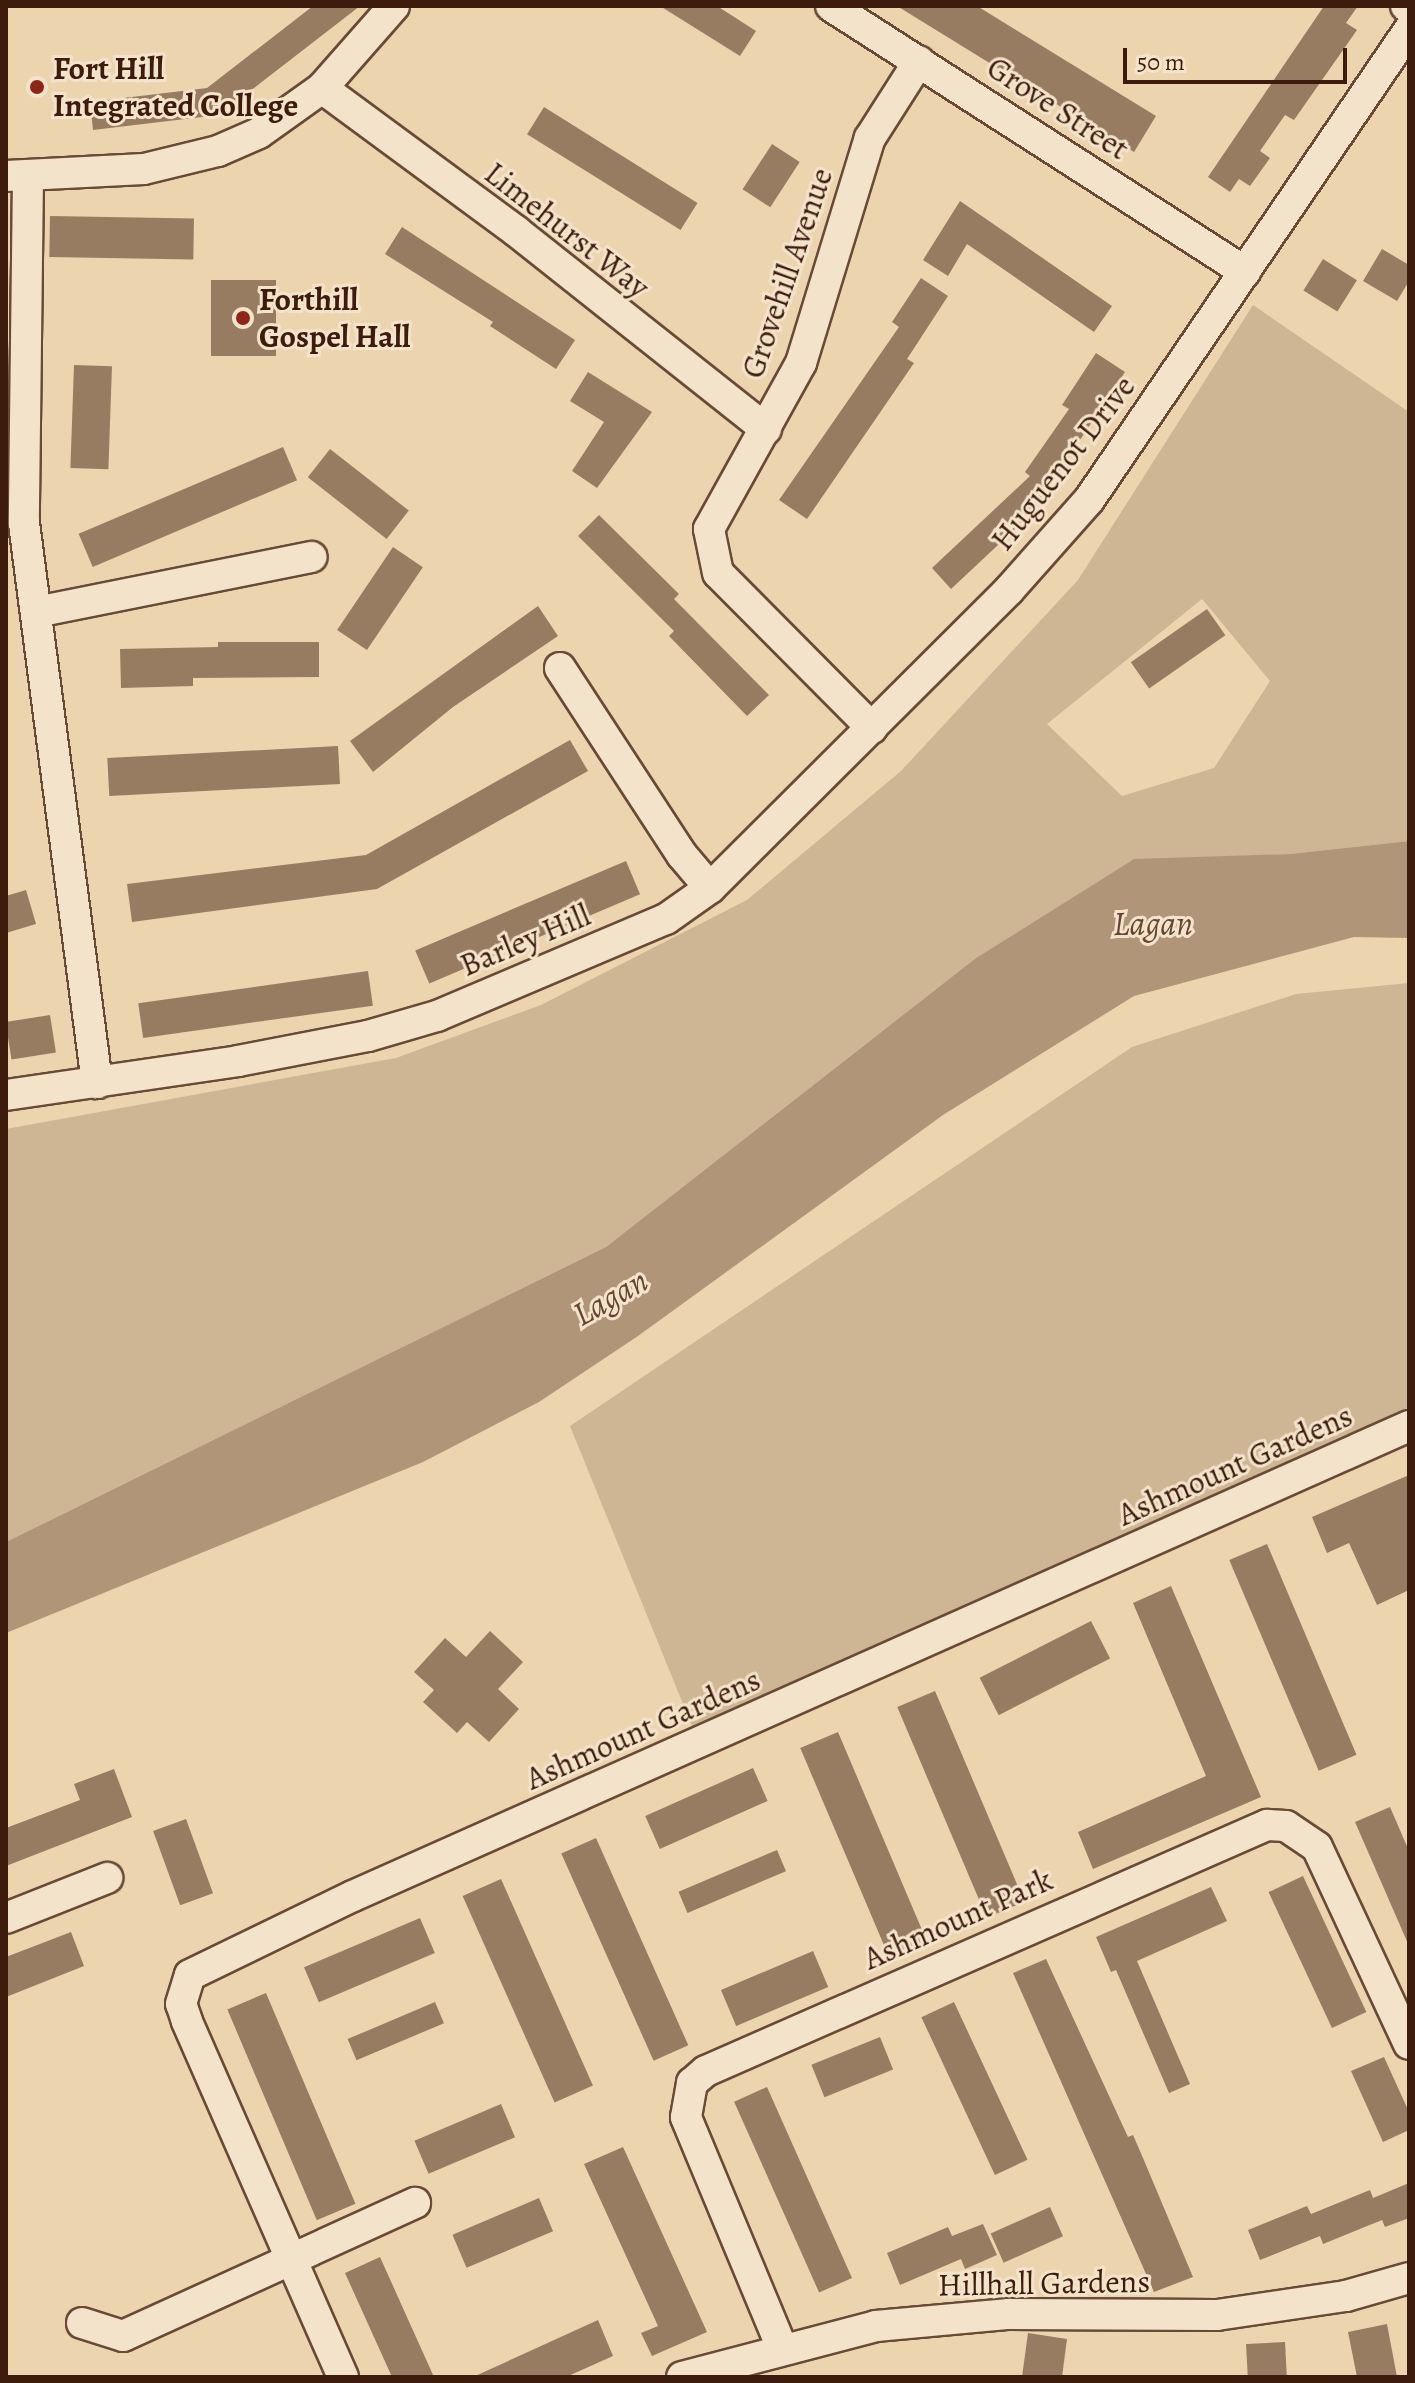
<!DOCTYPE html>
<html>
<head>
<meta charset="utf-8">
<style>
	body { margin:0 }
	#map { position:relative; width:1415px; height:2383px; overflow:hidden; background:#ecd4af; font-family:Alegreya,serif }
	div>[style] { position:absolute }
	.green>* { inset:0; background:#ceb594 }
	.water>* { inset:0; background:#b09578 }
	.building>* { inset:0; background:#987c62; transform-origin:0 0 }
	.roads { filter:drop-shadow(2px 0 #694a36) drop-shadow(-2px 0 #694a36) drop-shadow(0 2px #694a36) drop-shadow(0 -2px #694a36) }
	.minor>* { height:30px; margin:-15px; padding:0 15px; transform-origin:15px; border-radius:15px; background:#f3e3cb }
	.dots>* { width:22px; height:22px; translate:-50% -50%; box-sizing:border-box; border:4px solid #f3e3cb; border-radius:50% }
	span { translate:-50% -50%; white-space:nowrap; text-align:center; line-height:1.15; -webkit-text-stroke:6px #f3e3cb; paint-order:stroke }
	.poi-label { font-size:32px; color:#3d1c0e; font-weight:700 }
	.left { translate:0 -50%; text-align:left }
	.street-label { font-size:32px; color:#3d1c0e }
	.water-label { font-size:34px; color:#654633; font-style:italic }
	.frame { position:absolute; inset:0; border:8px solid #3d1c0e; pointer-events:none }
	.scale { position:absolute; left:1123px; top:48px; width:224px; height:36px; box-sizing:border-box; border:4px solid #3d1c0e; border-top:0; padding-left:10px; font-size:24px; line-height:28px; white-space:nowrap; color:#3d1c0e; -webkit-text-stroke:6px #f3e3cb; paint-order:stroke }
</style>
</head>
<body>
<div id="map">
	<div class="green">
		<div style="clip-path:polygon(evenodd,1253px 305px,1409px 412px,1409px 841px,1290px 854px,1131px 861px,976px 958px,606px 1247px,6px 1542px,6px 1129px,396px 1058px,541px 1005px,747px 900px,901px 771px,1078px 580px,1253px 305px,1202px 599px,1270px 681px,1214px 768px,1122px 796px,1047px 724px,1202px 599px)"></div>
		<div style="clip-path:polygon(1409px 983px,1409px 1408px,692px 1726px,570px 1426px,1132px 1047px,1296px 994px)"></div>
	</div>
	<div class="water">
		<div style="clip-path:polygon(1409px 841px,1409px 938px,1354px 937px,1134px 996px,943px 1115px,638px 1336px,539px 1402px,423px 1462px,6px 1633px,6px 1542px,606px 1247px,976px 958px,1134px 859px,1290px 854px)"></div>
	</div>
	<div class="building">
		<div style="clip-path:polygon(313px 6px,360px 6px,219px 115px,93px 130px,90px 102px,207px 88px)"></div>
		<div style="clip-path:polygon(660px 6px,717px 6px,756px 31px,740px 56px)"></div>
		<div style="clip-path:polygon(897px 6px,977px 6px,1156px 116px,1134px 152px)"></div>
		<div style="clip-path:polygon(1324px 6px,1358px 6px,1346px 23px,1357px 30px,1294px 120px,1285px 115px,1260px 151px,1270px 158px,1250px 186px,1239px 179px,1230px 192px,1208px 177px)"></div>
		<div style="left:544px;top:107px;width:181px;height:32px;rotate:32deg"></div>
		<div style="left:772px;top:144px;width:33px;height:54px;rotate:33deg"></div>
		<div style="clip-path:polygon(960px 201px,1112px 306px,1094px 332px,967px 244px,948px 276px,923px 260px)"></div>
		<div style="left:50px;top:216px;width:144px;height:41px;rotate:1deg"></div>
		<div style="clip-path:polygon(402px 227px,575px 340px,556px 369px,490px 326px,493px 322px,385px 254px)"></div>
		<div style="clip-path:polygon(1382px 249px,1409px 265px,1409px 281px,1397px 301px,1363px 281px)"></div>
		<div style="left:1323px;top:259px;width:40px;height:37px;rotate:32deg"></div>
		<div style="clip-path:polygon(921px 278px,948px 296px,907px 359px,914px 363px,807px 519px,779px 500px,899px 327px,892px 322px)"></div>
		<div style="left:211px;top:280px;width:65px;height:76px"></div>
		<div style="clip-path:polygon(1096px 353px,1125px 372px,1031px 514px,951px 589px,932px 568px,1030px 476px,1025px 472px,1069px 409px,1062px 405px)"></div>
		<div style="left:74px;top:365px;width:38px;height:103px;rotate:2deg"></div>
		<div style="clip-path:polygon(588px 372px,652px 412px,597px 488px,572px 471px,604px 422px,570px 401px)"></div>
		<div style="left:283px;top:447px;width:36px;height:222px;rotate:67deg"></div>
		<div style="left:330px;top:449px;width:100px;height:36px;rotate:38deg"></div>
		<div style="clip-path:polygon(599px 515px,679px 594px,674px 599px,769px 695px,747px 716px,669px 636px,674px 631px,578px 536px)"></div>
		<div style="left:393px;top:547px;width:36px;height:100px;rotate:34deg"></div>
		<div style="clip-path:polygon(538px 606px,558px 636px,453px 707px,373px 772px,350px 741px)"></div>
		<div style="left:1207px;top:609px;width:32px;height:93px;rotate:55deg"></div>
		<div style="clip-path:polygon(218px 642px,319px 642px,319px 677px,193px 678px,193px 686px,121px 688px,120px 649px,218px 647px)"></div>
		<div style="clip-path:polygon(570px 740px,588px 771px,377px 889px,132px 922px,127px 884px,366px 855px)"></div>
		<div style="left:338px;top:746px;width:38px;height:231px;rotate:87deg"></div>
		<div style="left:626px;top:861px;width:36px;height:229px;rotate:67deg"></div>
		<div style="clip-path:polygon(26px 890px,36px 924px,6px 933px,6px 896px)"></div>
		<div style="left:368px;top:971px;width:35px;height:232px;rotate:82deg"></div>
		<div style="left:50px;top:1015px;width:38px;height:45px;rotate:81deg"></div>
		<div style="clip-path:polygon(1409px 1475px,1409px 1590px,1377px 1605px,1349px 1543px,1327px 1553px,1312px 1517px)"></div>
		<div style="left:1267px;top:1544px;width:229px;height:41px;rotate:67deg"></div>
		<div style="clip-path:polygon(1171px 1586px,1261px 1797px,1093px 1869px,1078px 1832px,1206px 1776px,1133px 1603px)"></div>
		<div style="left:1091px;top:1621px;width:42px;height:125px;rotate:63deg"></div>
		<div style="clip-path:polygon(490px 1631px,523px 1662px,498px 1689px,519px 1709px,489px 1742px,467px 1722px,457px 1733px,423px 1702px,434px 1690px,414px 1672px,445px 1638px,466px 1657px)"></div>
		<div style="left:935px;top:1691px;width:229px;height:41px;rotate:67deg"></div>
		<div style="left:838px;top:1732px;width:229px;height:41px;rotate:67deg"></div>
		<div style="left:753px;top:1768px;width:36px;height:118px;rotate:66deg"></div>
		<div style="clip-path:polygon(114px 1769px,132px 1817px,6px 1866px,6px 1828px,80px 1800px,74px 1784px)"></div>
		<div style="clip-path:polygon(1390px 1807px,1409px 1851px,1409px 1946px,1355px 1822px)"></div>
		<div style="left:186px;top:1819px;width:79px;height:35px;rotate:70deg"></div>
		<div style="left:596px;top:1838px;width:227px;height:38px;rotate:66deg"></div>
		<div style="left:777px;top:1850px;width:23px;height:107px;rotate:67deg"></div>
		<div style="left:1303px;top:1876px;width:150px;height:38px;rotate:65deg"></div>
		<div style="left:501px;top:1879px;width:226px;height:42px;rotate:66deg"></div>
		<div style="clip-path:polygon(1211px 1887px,1227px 1921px,1137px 1961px,1190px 2084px,1169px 2093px,1116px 1970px,1111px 1972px,1096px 1937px)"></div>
		<div style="left:420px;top:1918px;width:38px;height:126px;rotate:67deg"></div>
		<div style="clip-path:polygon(71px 1932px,84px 1966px,6px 1997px,6px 1957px)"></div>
		<div style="left:813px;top:1951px;width:39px;height:100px;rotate:67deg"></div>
		<div style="clip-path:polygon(1046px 1959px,1128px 2137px,1133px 2135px,1143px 2158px,1193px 2277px,1154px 2292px,1013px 1973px)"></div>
		<div style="left:266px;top:1993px;width:229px;height:42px;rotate:67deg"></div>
		<div style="left:435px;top:2002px;width:23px;height:95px;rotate:67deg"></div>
		<div style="left:954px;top:2002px;width:174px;height:36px;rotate:65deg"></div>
		<div style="left:880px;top:2037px;width:35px;height:74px;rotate:68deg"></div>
		<div style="clip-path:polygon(1384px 2057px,1409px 2112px,1409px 2130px,1383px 2142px,1351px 2071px)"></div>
		<div style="left:767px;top:2087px;width:209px;height:36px;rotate:66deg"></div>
		<div style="left:501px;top:2104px;width:36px;height:94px;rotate:67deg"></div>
		<div style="clip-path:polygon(623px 2147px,707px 2332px,652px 2356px,641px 2333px,658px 2326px,584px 2164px)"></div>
		<div style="clip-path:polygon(1409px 2183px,1409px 2218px,1385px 2227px,1382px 2220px,1323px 2244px,1320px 2236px,1260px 2260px,1248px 2230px,1307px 2206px,1311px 2214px,1370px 2190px,1373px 2198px)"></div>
		<div style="left:539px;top:2198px;width:36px;height:94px;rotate:67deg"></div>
		<div style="left:1050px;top:2207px;width:32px;height:65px;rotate:66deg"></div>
		<div style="clip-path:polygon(983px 2224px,997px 2255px,965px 2269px,961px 2259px,900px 2285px,887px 2253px,948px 2227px,952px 2236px)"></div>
		<div style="clip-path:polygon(380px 2257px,411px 2326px,434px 2377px,392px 2377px,345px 2273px)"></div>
		<div style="clip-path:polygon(598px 2320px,613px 2356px,566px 2377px,473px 2377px)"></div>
		<div style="clip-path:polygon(1387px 2324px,1397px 2377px,1357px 2377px,1348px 2332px)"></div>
		<div style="clip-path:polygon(1028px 2333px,1067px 2339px,1062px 2377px,1022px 2377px)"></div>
		<div style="left:1285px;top:2342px;width:35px;height:39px;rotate:87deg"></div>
	</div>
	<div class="roads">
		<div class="minor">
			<div style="left:831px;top:6px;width:492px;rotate:32.7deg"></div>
			<div style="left:1406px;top:6px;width:4px;rotate:34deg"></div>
			<div style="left:322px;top:88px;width:241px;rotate:36.4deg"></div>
			<div style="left:516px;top:231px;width:319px;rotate:38.4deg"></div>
			<div style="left:6px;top:176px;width:138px;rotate:-2.9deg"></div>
			<div style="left:144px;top:169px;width:76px;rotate:-13.7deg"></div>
			<div style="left:218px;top:151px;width:45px;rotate:-23.7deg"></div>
			<div style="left:259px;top:133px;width:77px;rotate:-35.5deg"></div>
			<div style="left:322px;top:88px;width:109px;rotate:-48.7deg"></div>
			<div style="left:28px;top:177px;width:346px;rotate:90.7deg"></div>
			<div style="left:24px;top:523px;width:565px;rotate:82.57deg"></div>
			<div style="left:36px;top:612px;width:281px;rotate:-11.3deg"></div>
			<div style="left:560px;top:668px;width:223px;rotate:56.9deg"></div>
			<div style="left:682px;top:855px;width:43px;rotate:49.7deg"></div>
			<div style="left:872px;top:728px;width:218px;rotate:-134.8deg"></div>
			<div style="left:718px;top:573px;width:45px;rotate:-101.6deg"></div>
			<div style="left:709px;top:529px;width:190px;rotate:-61deg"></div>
			<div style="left:801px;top:363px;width:235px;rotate:-73deg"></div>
			<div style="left:870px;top:138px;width:91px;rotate:-57.5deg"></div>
			<div style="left:6px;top:1095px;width:234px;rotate:-8.3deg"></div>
			<div style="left:238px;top:1061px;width:132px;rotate:-10.9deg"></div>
			<div style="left:368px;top:1036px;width:72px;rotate:-16.2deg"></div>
			<div style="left:437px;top:1016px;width:249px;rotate:-23deg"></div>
			<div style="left:666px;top:919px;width:54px;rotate:-35.2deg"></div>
			<div style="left:710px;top:888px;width:422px;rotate:-44.9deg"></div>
			<div style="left:1009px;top:590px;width:120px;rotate:-48.4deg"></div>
			<div style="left:1089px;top:500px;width:569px;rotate:-55.75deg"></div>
			<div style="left:6px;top:1918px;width:109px;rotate:-21.6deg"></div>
			<div style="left:82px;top:2323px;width:43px;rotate:17.6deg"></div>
			<div style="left:123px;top:2336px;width:321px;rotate:-24.5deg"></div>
			<div style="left:782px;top:2348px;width:250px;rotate:-112.6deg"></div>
			<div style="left:686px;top:2117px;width:35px;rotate:-80deg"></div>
			<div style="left:692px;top:2083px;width:18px;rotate:-41deg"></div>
			<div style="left:706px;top:2071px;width:613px;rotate:-23.68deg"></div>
			<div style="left:1267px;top:1825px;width:19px;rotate:3deg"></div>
			<div style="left:1286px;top:1826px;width:37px;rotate:34deg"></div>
			<div style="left:1317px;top:1847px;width:217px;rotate:65deg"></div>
			<div style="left:343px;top:2377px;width:389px;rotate:-113.7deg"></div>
			<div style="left:187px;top:2021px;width:18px;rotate:-109deg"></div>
			<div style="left:181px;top:2004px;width:30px;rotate:-73deg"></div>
			<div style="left:190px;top:1975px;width:181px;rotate:-25.9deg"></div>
			<div style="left:353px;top:1896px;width:1156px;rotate:-23.99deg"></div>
			<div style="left:682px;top:2377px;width:201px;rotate:-14.7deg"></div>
			<div style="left:876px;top:2326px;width:134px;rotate:-5.2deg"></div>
			<div style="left:1009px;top:2314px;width:208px;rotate:0.3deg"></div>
			<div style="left:1217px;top:2315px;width:130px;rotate:-8.4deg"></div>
			<div style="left:1346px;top:2296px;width:66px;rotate:-15.9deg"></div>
		</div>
	</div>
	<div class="dots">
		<div style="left:37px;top:87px;background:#8f2418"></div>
		<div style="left:243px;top:318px;background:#8f2418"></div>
	</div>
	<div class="poi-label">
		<span class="left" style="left:53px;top:87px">Fort Hill<br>Integrated College</span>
		<span class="left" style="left:259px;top:318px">Forthill<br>Gospel Hall</span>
	</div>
	<div class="street-label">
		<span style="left:1058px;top:108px;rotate:33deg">Grove Street</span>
		<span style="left:567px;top:230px;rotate:38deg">Limehurst Way</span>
		<span style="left:787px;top:273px;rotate:-71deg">Grovehill Avenue</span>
		<span style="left:1063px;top:463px;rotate:-52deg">Huguenot Drive</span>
		<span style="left:525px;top:940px;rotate:-23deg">Barley Hill</span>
		<span style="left:1235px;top:1465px;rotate:-24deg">Ashmount Gardens</span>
		<span style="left:643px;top:1729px;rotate:-24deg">Ashmount Gardens</span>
		<span style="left:958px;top:1919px;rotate:-24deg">Ashmount Park</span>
		<span style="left:1044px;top:2283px;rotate:-1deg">Hillhall Gardens</span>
	</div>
	<div class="water-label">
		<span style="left:1153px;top:924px">Lagan</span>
		<span style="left:610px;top:1297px;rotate:-30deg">Lagan</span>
	</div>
	<div class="frame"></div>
	<div class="scale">50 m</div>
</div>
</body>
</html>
